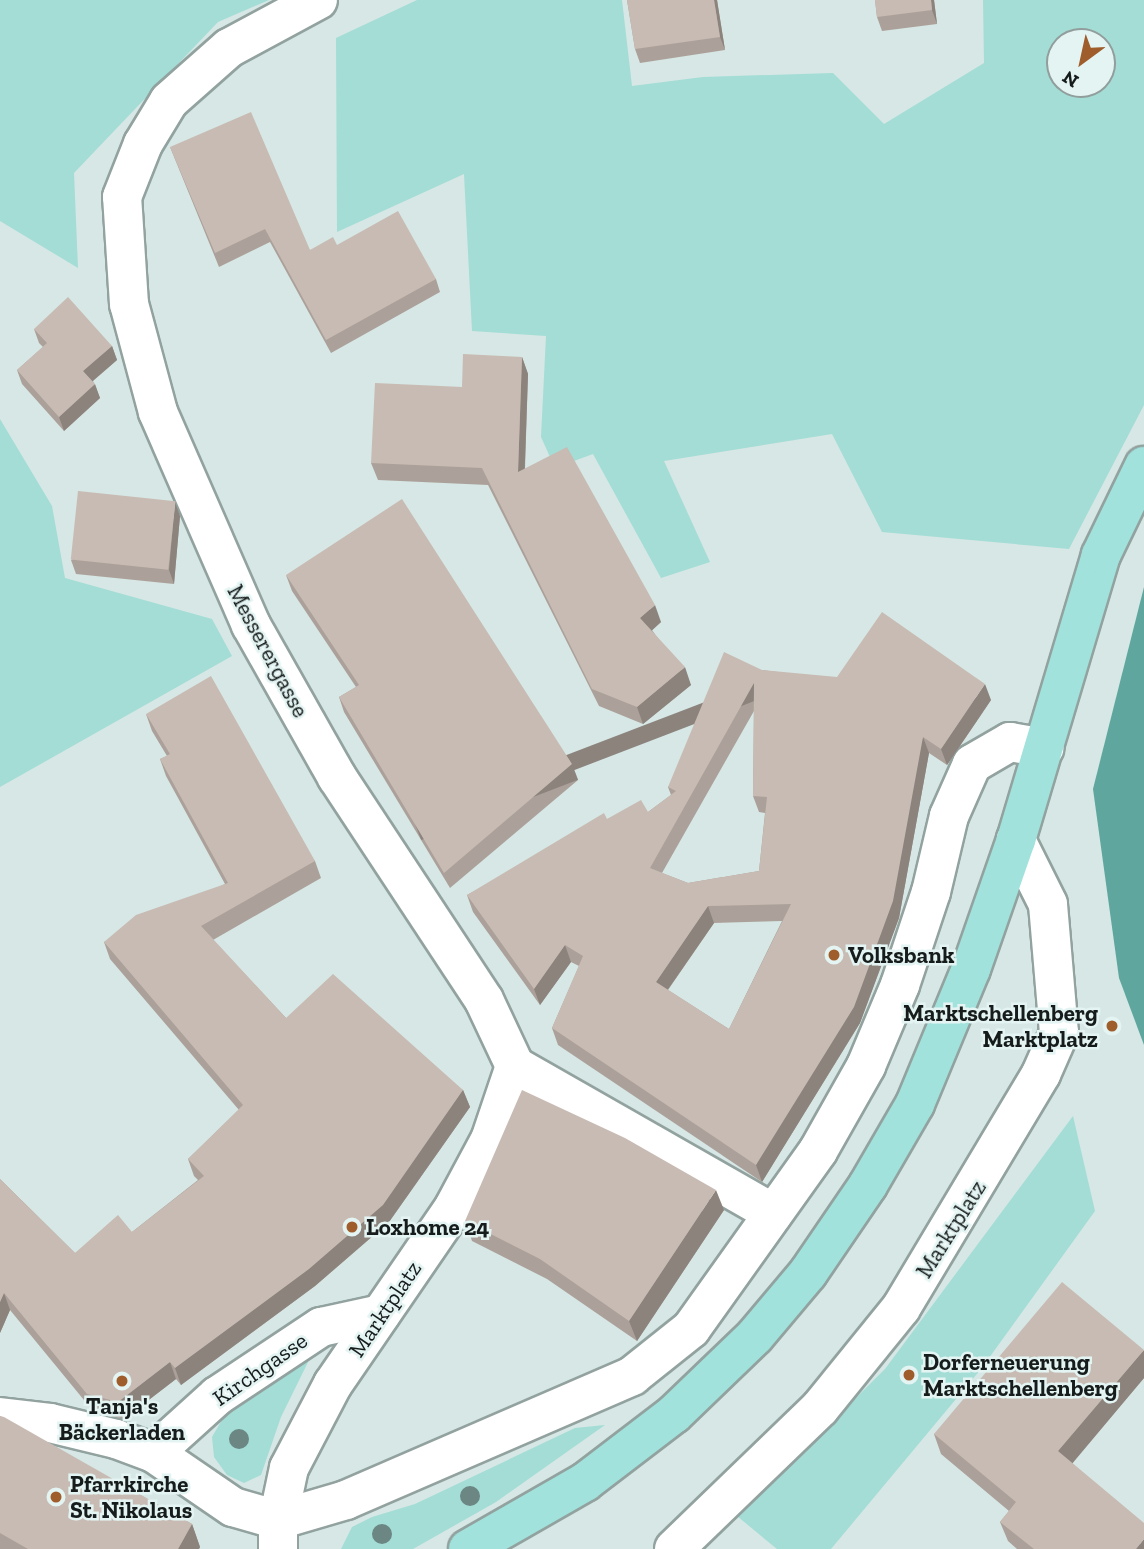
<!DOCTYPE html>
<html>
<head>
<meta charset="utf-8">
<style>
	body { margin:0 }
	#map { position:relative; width:1144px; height:1549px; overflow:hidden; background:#d6e7e5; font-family:"Zilla Slab",serif }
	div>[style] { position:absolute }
	.green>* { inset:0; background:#a3ddd6 }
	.water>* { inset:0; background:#5ea69e }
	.roads { filter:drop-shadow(2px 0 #92a29f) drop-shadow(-2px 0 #92a29f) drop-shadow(0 2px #92a29f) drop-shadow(0 -2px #92a29f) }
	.minor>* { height:38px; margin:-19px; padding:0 19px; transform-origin:19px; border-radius:19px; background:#fff }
	.tertiary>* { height:38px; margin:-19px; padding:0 19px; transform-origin:19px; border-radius:19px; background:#fff }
	.primary>* { height:38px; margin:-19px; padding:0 19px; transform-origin:19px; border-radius:19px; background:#a1e2dc }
	.trees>* { width:20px; height:20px; margin:-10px; border-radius:50%; background:#6b8683 }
	.wall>* { inset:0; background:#aca19a }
	.shaded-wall>* { inset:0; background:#8c837d; transform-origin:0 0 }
	.building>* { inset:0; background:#c8bbb3; transform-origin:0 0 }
	.dots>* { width:19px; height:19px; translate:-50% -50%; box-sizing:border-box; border:4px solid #e3f4f2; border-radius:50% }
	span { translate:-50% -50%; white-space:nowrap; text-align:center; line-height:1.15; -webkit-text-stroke:5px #e3f4f2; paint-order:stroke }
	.street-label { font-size:23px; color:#161c1b }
	.poi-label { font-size:23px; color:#161c1b; font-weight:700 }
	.left { translate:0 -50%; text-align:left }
	.right { translate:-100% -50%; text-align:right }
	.north { position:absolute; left:1046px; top:28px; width:70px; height:70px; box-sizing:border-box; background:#e3f4f2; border:2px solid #919e9c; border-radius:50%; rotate:213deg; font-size:19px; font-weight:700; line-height:28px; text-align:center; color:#161c1b }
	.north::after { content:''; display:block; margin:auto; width:24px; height:32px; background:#a05d2c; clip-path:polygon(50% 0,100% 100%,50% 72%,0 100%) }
</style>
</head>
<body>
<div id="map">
	<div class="green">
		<div style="clip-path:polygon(0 0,269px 0,218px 22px,74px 173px,78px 268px,0 221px)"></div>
		<div style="clip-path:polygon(evenodd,417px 0,622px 0,632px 86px,703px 77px,833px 73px,884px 124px,984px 63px,983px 0,1144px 0,1144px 405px,1069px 549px,882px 532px,832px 434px,664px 461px,710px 562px,661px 578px,593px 454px,555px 468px,541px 437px,546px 336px,472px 331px,464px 174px,337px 232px,336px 38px,417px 0,1060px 42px,1102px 42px,1102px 84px,1060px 84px,1060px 42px)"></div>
		<div style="clip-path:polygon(0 419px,52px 506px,65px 578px,212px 619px,232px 656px,0 787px)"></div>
		<div style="clip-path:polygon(1073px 1116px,1095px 1211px,981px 1369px,831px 1549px,777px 1549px,737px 1516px,885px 1369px)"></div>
		<div style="clip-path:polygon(311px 1356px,281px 1417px,261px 1475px,244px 1483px,227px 1475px,214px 1457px,212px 1437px,223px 1418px)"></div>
		<div style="clip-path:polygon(605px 1425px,496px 1502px,413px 1549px,341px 1549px,352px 1527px,372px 1517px,415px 1504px,575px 1428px)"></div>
	</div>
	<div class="water">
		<div style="clip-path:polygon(1144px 587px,1144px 1045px,1119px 978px,1093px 789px)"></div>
	</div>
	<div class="roads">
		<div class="minor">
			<div style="left:515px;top:1066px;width:297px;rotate:29.7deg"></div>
			<div style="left:0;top:1417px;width:50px;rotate:6.8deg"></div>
			<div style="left:50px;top:1423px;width:68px;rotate:13.6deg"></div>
			<div style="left:116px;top:1439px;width:40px;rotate:20.2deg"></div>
			<div style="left:154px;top:1453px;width:96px;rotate:34.4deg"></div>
			<div style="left:233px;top:1507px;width:47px;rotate:16.1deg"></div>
			<div style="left:278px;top:1520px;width:71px;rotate:-16.4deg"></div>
			<div style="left:346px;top:1500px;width:312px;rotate:-23.4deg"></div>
			<div style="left:632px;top:1376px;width:75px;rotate:-38.5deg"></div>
			<div style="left:691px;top:1329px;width:219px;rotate:-54.5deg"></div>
			<div style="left:818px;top:1151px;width:98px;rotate:-60.5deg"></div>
			<div style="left:866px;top:1066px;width:88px;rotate:-67.2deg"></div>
			<div style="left:900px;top:985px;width:98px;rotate:-71.6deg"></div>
			<div style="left:931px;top:892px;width:78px;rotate:-76.7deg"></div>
			<div style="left:949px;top:816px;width:57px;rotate:-66.1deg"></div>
			<div style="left:972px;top:764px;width:44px;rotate:-30.1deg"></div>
			<div style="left:1010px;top:742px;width:35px;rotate:10deg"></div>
			<div style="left:154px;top:1453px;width:85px;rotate:-42.1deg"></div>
			<div style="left:217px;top:1396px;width:125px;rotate:-33.6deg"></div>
			<div style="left:321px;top:1327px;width:61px;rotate:-12.2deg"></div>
			<div style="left:674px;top:1549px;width:203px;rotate:-44deg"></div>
			<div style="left:820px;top:1408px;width:129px;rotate:-51deg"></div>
			<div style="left:901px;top:1308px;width:273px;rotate:-59.1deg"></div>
			<div style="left:1041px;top:1074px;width:45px;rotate:-66.3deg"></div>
			<div style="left:1059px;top:1033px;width:129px;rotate:-94.9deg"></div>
			<div style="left:1048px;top:904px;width:72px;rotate:-116.6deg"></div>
		</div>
		<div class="tertiary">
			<div style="left:278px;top:1549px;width:29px;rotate:-90deg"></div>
			<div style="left:278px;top:1520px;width:53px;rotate:-78.1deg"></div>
			<div style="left:289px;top:1468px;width:95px;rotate:-62.4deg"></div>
			<div style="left:333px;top:1384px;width:214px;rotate:-55.6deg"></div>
			<div style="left:454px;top:1207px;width:76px;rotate:-61.8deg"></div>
			<div style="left:490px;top:1140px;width:78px;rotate:-71.3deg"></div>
			<div style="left:515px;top:1066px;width:73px;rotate:-115.2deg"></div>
			<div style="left:484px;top:1000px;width:267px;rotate:-123.4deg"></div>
			<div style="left:337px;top:777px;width:175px;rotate:-119.5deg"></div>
			<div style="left:251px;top:625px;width:232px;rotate:-113.6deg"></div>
			<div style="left:158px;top:412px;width:112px;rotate:-105deg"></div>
			<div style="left:129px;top:304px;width:107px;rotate:-93.7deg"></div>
			<div style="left:122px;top:197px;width:57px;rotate:-68.4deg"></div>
			<div style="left:143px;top:144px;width:50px;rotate:-58.8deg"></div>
			<div style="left:169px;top:101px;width:80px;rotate:-41.5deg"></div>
			<div style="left:229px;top:48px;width:101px;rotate:-28.3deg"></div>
		</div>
		<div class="primary">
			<div style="left:468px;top:1549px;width:135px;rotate:-29.8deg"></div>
			<div style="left:585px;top:1482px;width:112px;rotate:-37.4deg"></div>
			<div style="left:674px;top:1414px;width:112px;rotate:-43.9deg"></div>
			<div style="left:755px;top:1336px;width:82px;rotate:-49.9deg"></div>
			<div style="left:808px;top:1273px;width:107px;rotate:-55.7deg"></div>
			<div style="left:868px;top:1185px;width:94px;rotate:-59.9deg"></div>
			<div style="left:915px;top:1104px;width:146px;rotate:-67.5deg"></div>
			<div style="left:971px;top:969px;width:137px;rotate:-70.8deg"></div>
			<div style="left:1016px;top:840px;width:297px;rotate:-73.4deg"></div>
			<div style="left:1101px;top:555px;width:99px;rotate:-64.2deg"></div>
		</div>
	</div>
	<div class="trees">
		<div style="left:239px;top:1439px"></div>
		<div style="left:470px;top:1496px"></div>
		<div style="left:382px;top:1534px"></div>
	</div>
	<div class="wall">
		<div style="clip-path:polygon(627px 0,717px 0,725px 50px,640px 63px,635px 49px)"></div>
		<div style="clip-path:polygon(875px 0,934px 0,937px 24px,882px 31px,877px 17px)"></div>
		<div style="clip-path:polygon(170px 147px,310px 250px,337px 245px,436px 279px,440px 292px,331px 353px,270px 242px,219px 267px)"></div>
		<div style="clip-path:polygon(34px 329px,112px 346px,117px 360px,93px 381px,100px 398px,64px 431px,22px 384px,17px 370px,43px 347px,39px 343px)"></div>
		<div style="clip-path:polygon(522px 357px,528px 374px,525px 469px,661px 622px,652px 630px,691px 685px,643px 724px,599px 706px,488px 485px,378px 480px,371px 463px,462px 387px)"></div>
		<div style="clip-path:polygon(180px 516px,174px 584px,76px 574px,71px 560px)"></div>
		<div style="clip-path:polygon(286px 575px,578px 780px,450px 888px,344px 712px,339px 697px,356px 687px,292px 591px)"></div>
		<div style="clip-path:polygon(evenodd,762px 670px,991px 700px,947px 765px,929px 753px,899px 918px,860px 1023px,762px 1182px,558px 1045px,552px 1028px,579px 966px,571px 962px,540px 1005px,473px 912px,467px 895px,607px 819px,648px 812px,671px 795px,668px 787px,762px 670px,754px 711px,753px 796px,759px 812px,765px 813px,759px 871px,688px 883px,662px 873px,754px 711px,762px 670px,782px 921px,729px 1029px,668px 990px,714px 923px,782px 921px)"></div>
		<div style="clip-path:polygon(146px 714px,315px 861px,321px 878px,213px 940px,286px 1018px,463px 1090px,470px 1107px,389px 1222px,315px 1286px,181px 1385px,176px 1379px,124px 1419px,93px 1411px,10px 1310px,0 1333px,0 1179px,75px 1253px,132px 1232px,198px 1180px,194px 1176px,188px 1159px,239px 1110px,110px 959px,104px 942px,225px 884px,166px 776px,160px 759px,167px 756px,152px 731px)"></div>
		<div style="clip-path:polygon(724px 1210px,637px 1341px,547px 1279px,472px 1241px,465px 1221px)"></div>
		<div style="clip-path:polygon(1144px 1351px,1144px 1378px,1072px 1463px,1144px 1549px,1017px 1549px,1008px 1541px,1000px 1522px,1009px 1511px,941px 1454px,934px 1434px)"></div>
		<div style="clip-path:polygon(0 1416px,192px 1524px,200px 1547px,199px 1549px,0 1549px)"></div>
	</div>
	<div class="shaded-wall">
		<div style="clip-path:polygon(714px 0,717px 0,725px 50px,720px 37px)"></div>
		<div style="clip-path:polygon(931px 0,934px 0,937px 24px,932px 10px)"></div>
		<div style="clip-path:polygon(112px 346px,117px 360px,88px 385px,83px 371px)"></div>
		<div style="clip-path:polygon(522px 357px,528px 374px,524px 489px,518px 472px)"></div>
		<div style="clip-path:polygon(95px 384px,100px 398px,64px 431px,59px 417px)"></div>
		<div style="clip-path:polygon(175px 502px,180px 516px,174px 584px,169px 570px)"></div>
		<div style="clip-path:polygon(655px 605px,661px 622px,647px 635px,640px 618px)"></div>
		<div style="clip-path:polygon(685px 667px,691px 685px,643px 724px,637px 707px)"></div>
		<div style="left:754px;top:683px;width:17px;height:212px;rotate:69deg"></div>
		<div style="clip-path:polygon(985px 684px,991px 700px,947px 765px,941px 749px)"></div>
		<div style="clip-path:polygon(923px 737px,929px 753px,899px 918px,860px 1023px,762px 1182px,756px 1165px)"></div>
		<div style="left:572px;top:764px;width:17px;height:168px;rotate:69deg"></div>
		<div style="clip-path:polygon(708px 906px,714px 923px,662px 998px,656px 982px)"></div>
		<div style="clip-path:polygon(565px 945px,571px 962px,540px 1005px,534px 989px)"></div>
		<div style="clip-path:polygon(463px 1090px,470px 1107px,389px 1222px,315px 1286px,181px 1385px,175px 1368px)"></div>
		<div style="clip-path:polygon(716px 1190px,724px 1210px,637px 1341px,629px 1321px)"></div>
		<div style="clip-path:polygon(4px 1293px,10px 1310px,0 1333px,0 1302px)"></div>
		<div style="clip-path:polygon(1144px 1350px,1144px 1378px,1066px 1471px,1058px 1451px)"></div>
		<div style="clip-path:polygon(170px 1362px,176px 1379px,124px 1419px,118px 1402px)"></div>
		<div style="clip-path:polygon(192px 1524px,200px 1547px,199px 1549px,178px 1549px)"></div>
		<div style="clip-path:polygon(1144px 1539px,1144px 1549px,1136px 1549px)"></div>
	</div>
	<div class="building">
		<div style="clip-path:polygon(627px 0,714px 0,720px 37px,635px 49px)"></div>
		<div style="clip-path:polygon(875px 0,931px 0,932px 10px,877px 17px)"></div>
		<div style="clip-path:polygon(251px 112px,310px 250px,333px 237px,337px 245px,398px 211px,436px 279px,326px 340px,265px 229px,215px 253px,170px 147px)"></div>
		<div style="clip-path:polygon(68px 297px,112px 346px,83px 371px,95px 384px,59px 417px,17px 370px,47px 343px,34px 329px)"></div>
		<div style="clip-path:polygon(463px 354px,522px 357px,518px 472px,567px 447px,655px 605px,640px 618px,685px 667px,637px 707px,592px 689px,482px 468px,371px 463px,375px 383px,462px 387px)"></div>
		<div style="left:78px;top:491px;width:98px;height:69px;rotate:6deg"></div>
		<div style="clip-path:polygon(402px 499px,572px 764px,444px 873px,339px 697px,359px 685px,286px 575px)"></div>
		<div style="clip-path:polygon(evenodd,882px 612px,985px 684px,941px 749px,923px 737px,893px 901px,854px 1007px,756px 1165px,552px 1028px,583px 956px,565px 945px,534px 989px,467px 895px,604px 813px,607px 819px,641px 800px,648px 812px,676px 791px,668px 787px,724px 652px,762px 670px,837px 677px,882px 612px,754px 683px,753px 796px,767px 797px,759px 871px,688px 883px,650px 868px,754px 683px,882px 612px,791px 904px,729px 1029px,656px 982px,708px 906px,791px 904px)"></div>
		<div style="clip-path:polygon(211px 676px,315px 861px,201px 926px,286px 1018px,333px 974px,463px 1090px,383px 1205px,309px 1269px,175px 1368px,170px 1362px,118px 1402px,87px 1394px,4px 1293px,0 1302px,0 1179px,75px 1253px,118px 1215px,132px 1232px,204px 1176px,188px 1159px,243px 1105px,104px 942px,136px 915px,228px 883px,160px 759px,170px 754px,146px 714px)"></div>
		<div style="clip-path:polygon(522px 1090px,625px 1138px,716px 1190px,629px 1321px,540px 1259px,465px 1221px)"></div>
		<div style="clip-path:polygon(1062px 1282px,1144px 1350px,1058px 1451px,1144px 1523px,1144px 1539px,1136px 1549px,1034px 1549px,1000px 1522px,1016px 1502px,934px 1434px)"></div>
		<div style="clip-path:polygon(0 1416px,4px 1417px,192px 1524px,178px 1549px,28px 1549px,0 1533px)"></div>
	</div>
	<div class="dots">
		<div style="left:834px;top:955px;background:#a05d2c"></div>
		<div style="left:1112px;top:1026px;background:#a05d2c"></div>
		<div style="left:352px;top:1227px;background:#a05d2c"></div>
		<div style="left:909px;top:1375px;background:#a05d2c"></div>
		<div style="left:122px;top:1381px;background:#a05d2c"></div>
		<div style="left:56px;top:1497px;background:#a05d2c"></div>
	</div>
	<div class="street-label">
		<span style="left:268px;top:651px;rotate:62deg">Messerergasse</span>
		<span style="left:951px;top:1229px;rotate:-58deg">Marktplatz</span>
		<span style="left:385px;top:1309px;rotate:-56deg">Marktplatz</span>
		<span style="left:260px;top:1369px;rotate:-35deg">Kirchgasse</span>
	</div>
	<div class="poi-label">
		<span class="left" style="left:848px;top:955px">Volksbank</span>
		<span class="right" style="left:1098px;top:1026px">Marktschellenberg<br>Marktplatz</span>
		<span class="left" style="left:366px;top:1227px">Loxhome 24</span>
		<span class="left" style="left:923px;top:1375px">Dorferneuerung<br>Marktschellenberg</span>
		<span style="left:122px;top:1419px">Tanja's<br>Bäckerladen</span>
		<span class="left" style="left:70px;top:1497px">Pfarrkirche<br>St. Nikolaus</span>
	</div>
	<div class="north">N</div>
</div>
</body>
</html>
